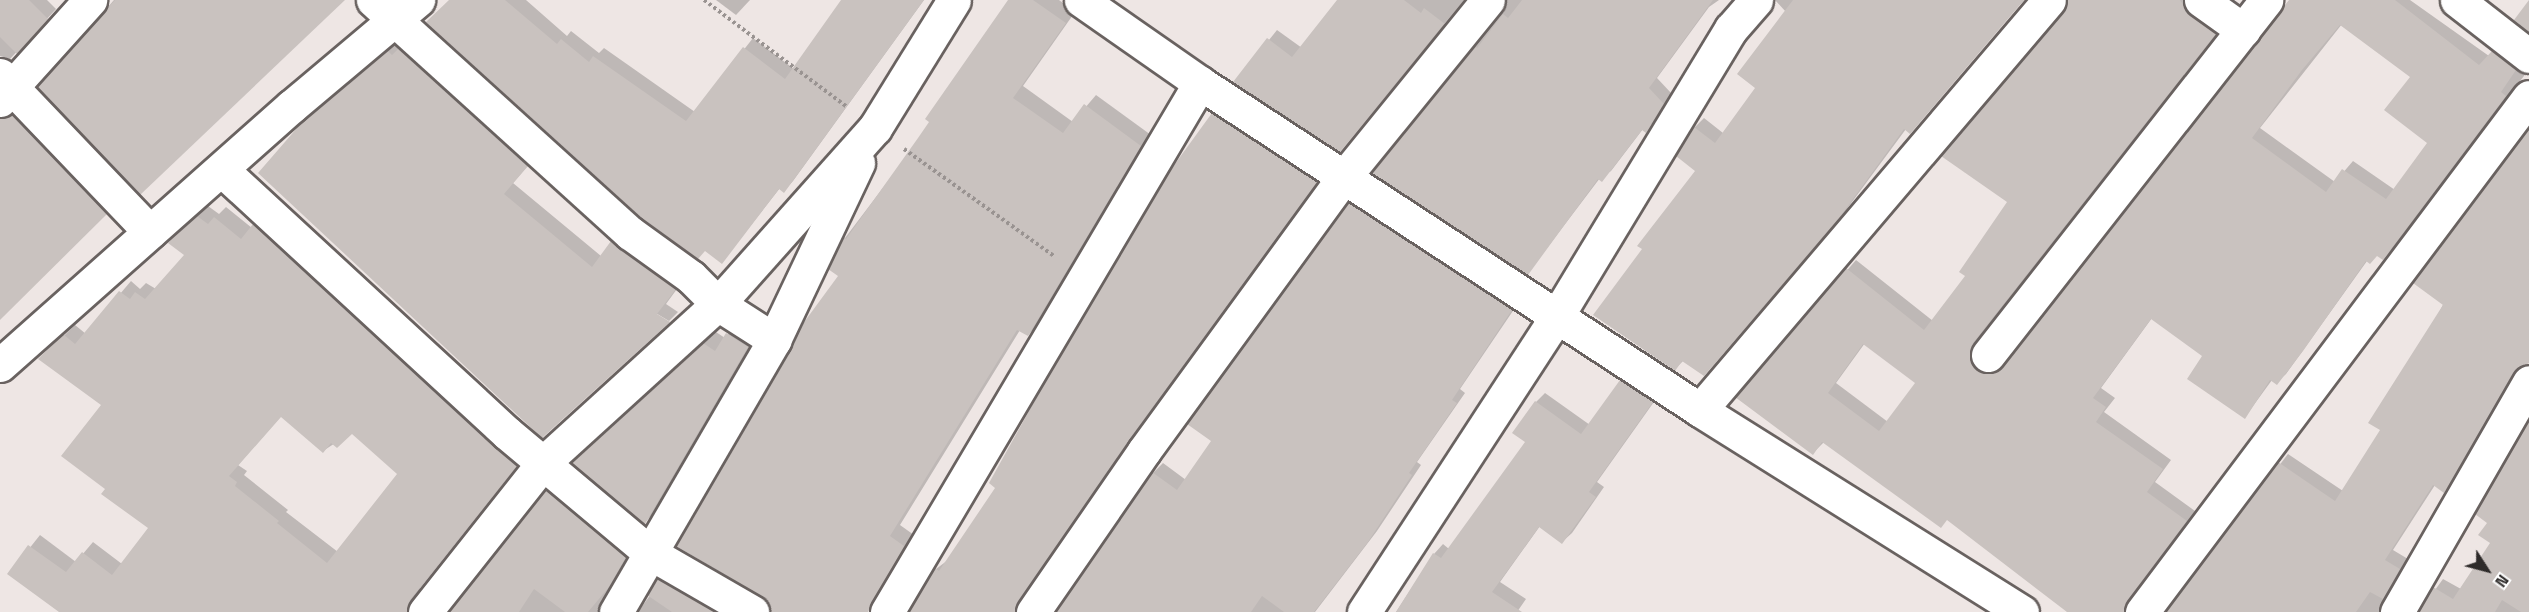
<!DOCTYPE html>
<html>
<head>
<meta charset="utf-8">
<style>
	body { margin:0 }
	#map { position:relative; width:2529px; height:612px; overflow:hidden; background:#eee6e4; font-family:"Space Grotesk",sans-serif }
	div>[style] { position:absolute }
	.shadow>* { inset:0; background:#0003 }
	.building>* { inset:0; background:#c9c2bf }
	.path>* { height:4px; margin-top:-2px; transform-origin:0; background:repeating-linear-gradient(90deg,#999391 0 3px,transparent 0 6px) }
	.roads { filter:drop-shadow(2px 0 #696260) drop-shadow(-2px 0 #696260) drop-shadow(0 2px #696260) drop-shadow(0 -2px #696260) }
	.minor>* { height:33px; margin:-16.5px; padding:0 16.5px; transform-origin:16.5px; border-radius:16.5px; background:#fff }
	span { translate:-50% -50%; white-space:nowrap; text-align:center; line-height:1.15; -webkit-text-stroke:6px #fff; paint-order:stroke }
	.north { position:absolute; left:2457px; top:540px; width:60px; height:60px; -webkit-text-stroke:4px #fff; paint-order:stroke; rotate:126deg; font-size:16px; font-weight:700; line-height:24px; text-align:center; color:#2e2b2a }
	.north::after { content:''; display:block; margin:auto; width:21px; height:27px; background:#2e2b2a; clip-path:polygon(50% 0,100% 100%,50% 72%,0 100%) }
</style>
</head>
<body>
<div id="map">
	<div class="shadow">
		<div style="clip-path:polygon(0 0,47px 0,56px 9px,10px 59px,0 56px)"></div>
		<div style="clip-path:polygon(114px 0,342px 0,39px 87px)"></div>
		<div style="clip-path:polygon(451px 0,526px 0,567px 36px,571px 31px,599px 53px,604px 48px,695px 112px,753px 38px,794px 69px,843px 0,924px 0,793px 181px,784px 191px,780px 188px,722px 262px)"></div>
		<div style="clip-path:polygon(716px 0,750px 0,736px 15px)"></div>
		<div style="clip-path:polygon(1010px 0,1059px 0,1075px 12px,1023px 86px,1073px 122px,1096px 95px,1151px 135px,1039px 324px,1028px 335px,1020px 330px,900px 525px,914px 535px,866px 612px,770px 612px,769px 601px,678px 546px,840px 276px,845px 238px,920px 139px)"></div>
		<div style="clip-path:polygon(1340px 0,1464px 0,1340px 150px,1235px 82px,1277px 30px,1302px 48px)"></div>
		<div style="clip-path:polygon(1506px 0,1719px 0,1709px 7px,1657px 78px,1672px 94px,1655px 122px,1643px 129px,1611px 171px,1600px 178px,1528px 273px,1374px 172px,1504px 12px)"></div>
		<div style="clip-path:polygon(1775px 0,2024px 0,1906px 129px,1846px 210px,1713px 365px,1684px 360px,1675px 369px,1645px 249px,1697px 170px,1678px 156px,1695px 127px,1704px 118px,1723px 133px,1758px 88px,1786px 12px)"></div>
		<div style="clip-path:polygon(evenodd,2067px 0,2195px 0,2224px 24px,1982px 333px,1979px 352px,1986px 361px,2009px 361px,2291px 0,2410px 0,2489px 56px,2502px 42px,2527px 72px,2392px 249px,2383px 258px,2378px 254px,2367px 261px,2286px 374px,2276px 383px,2272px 380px,2245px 417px,2204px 356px,2152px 318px,2101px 388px,2115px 398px,2104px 412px,2171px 460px,2155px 482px,2195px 511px,2136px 590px,2136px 612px,2069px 612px,1948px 519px,1824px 442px,1813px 453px,1738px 397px,1856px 260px,1933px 321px,1967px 276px,2009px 202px,2067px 0,2342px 24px,2412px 77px,2429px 143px,2395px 190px,2353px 161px,2335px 182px,2260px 128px,2342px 24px,2067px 0,1865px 343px,1917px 382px,1888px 422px,1836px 383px,1865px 343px)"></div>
		<div style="clip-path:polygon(398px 41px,537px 155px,513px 183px,601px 256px,622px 232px,685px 278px,666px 304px,678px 312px,669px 321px,316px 110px)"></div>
		<div style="clip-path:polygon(1223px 104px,1326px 172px,1138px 428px,1027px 590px,1027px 612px,920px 612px,913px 608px,936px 569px,948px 560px,997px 488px,1213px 114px)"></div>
		<div style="clip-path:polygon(0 105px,21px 106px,115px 204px,0 318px)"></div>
		<div style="clip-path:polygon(2529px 128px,2529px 362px,2518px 367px,2453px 482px,2444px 491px,2435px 485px,2393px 550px,2408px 559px,2393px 612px,2167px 612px,2288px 454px,2343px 491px,2382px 430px)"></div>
		<div style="clip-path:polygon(1359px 194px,1521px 299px,1460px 389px,1465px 393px,1417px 462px,1421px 465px,1377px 531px,1315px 612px,1058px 612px,1153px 473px,1163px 463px,1186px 480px,1213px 441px,1350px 204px)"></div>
		<div style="clip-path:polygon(evenodd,208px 206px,219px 214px,226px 207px,252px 228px,265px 215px,526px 454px,420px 588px,417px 607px,421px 612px,60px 612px,9px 574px,40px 535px,76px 562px,93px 542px,122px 564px,150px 527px,107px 489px,103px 405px,40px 359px,75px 325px,86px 334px,131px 281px,140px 289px,146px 283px,156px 289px,187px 255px,170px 243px,208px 206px,282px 415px,323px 451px,352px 432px,399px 474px,338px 552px,286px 512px,288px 510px,244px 475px,247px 471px,238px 465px,282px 415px)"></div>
		<div style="clip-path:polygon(739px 322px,759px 334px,657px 510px,645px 522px,585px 451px,716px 332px,725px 338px)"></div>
		<div style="clip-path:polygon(1630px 371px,1661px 392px,1597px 482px,1604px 487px,1572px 533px,1562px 542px,1540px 526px,1500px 582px,1526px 599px,1517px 612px,1396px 612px,1434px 554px,1443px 544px,1449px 549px,1527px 442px,1536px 402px,1545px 393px,1590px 425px)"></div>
		<div style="clip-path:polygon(2529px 423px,2529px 612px,2419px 612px,2443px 579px,2461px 589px,2492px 542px)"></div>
		<div style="clip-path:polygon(557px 480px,636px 546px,613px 612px,451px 612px)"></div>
		<div style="clip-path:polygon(669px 569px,748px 612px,638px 612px)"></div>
	</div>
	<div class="building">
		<div style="clip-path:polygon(0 0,29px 0,48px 19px,17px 54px,0 37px)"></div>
		<div style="clip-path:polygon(115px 0,345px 0,140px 195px,37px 87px)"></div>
		<div style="clip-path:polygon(449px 0,505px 0,557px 44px,561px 39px,589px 62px,593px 56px,686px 121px,743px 47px,785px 79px,841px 0,924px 0,784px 193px,779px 189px,722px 264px,705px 251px,698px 259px,642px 218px,426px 22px)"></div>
		<div style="clip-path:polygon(1008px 0,1033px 0,1066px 23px,1013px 98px,1063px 133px,1084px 104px,1141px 146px,1028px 336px,1017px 330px,890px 536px,904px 546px,868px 612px,771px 612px,761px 596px,676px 546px,802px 325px,838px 276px,828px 269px,844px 237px,846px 239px,918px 138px,929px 122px,925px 119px)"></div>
		<div style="clip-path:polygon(1337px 0,1404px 0,1421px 13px,1424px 8px,1445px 24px,1340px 152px,1233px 82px,1267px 38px,1292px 57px)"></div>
		<div style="clip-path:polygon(1522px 0,1713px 0,1649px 88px,1664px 104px,1646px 133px,1642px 130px,1602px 182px,1598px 179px,1528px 275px,1372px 173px,1475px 46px,1477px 48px,1503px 14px,1508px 18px)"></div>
		<div style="clip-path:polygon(1793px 0,2024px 0,1910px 134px,1904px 129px,1837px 221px,1704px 376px,1682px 361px,1675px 371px,1593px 315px,1642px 249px,1637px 246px,1695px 171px,1676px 156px,1694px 127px,1715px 143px,1755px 88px,1737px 74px)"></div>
		<div style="clip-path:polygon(evenodd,2067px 0,2180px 0,2190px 15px,2216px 34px,1973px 343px,1970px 361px,1985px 373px,2003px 367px,2289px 0,2395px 0,2479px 65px,2492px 51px,2516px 70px,2501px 92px,2506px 96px,2383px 260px,2377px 256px,2370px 264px,2366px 261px,2303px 351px,2277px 385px,2270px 380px,2245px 419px,2187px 379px,2202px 356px,2151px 319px,2093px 398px,2106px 407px,2096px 422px,2163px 469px,2147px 492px,2187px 521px,2127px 601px,2124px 612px,2067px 612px,1947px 520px,1941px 528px,1822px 442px,1813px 455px,1735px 397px,1846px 268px,1924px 330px,1965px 276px,1959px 272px,2007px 202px,1941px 156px,2063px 12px,2067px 0,2340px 25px,2410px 77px,2384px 110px,2427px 143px,2386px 199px,2342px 169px,2326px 192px,2252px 138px,2302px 70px,2340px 25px,2067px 0,1863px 344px,1915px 383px,1879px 431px,1828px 393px,1863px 344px)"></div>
		<div style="clip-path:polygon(2529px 0,2529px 32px,2514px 20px)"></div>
		<div style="clip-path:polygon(399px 48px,528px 166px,504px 194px,592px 267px,611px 241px,676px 289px,657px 314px,670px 322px,542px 438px,258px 173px,304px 120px,387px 50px,392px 55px)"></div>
		<div style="clip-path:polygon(1212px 113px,1317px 182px,1129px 440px,1018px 601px,1015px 612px,909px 612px,935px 568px,939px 571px,995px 488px,989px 483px,1054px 366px,1172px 168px)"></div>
		<div style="clip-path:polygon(12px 114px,107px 214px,0 320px,0 118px)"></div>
		<div style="clip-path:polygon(2529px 128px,2529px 363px,2513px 373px,2444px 493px,2433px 485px,2385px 560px,2400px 569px,2383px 599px,2370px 592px,2356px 612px,2165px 612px,2278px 462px,2335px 501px,2380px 430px,2368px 423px,2443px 305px,2413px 283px)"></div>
		<div style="clip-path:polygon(1349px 203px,1512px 310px,1452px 400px,1457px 403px,1409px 473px,1412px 475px,1368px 542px,1314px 612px,1284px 612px,1262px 596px,1251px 612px,1056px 612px,1152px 472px,1177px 490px,1211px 441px,1187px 424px)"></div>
		<div style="clip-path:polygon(evenodd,197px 216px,208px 224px,214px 217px,241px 239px,253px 224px,517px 466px,410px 600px,407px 612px,59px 612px,7px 574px,28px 545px,66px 572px,82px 552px,112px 575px,148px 528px,101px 494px,105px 489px,61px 456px,101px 405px,38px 359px,63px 334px,75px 344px,119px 291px,130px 299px,135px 292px,145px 299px,184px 255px,168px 243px,197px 216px,281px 417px,323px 453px,331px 443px,337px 448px,352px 434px,397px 474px,327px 563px,277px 523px,279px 521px,235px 486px,237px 482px,229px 476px,281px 417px)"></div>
		<div style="clip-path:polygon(726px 333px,748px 347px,645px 524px,571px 463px,703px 343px,715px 351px)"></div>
		<div style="clip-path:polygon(1620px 380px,1653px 402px,1589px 492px,1596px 497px,1562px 544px,1539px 527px,1492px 592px,1522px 612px,1396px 612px,1433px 553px,1441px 558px,1525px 442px,1512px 433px,1535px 401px,1581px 434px)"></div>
		<div style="clip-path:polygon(2529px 420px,2529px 612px,2521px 612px,2502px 600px,2495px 612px,2419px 612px,2433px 587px,2453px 599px,2490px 543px,2478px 535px,2487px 523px,2475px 514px)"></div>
		<div style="clip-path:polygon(546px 490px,626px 557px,609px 587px,588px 612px,565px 612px,534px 589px,519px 612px,449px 612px)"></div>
		<div style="clip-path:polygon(657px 579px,715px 612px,672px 612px,647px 595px)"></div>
	</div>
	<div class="path">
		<div style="left:704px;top:0;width:179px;rotate:36.8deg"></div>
		<div style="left:904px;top:149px;width:184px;rotate:35.5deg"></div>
	</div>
	<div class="roads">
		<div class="minor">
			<div style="left:373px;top:0;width:347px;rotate:42.2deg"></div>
			<div style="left:630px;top:233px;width:75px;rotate:35.8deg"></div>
			<div style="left:691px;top:277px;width:38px;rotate:45deg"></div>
			<div style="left:718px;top:304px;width:67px;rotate:32.7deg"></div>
			<div style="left:1081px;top:0;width:145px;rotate:34.9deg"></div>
			<div style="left:1200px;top:83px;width:597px;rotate:33.18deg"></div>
			<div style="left:1700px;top:410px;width:380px;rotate:32.1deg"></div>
			<div style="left:2201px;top:0;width:52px;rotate:35.5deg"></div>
			<div style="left:2457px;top:0;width:91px;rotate:37.9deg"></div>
			<div style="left:0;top:75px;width:217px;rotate:46.3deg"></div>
			<div style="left:0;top:100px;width:135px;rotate:-48deg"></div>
			<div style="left:222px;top:170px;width:388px;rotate:42.7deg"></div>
			<div style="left:507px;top:433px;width:187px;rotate:40deg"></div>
			<div style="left:650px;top:553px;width:118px;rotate:30deg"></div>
			<div style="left:1988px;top:355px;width:451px;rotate:-51.9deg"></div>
			<div style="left:0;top:365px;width:390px;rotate:-41.6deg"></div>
			<div style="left:292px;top:106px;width:165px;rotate:-40.1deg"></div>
			<div style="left:1700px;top:410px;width:538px;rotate:-49.59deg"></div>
			<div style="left:425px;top:612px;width:190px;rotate:-51.6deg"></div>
			<div style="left:543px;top:463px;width:236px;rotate:-42.3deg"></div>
			<div style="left:718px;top:304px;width:236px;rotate:-48.3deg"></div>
			<div style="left:875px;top:128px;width:150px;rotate:-58.3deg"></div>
			<div style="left:616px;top:612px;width:315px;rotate:-59.8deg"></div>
			<div style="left:774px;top:340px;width:196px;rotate:-64.6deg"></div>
			<div style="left:887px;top:612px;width:615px;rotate:-59.39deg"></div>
			<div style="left:1033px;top:612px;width:196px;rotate:-55.4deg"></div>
			<div style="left:1144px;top:451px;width:339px;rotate:-53.9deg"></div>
			<div style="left:1344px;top:177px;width:228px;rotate:-50.9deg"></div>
			<div style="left:1364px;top:612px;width:353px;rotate:-56.9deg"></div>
			<div style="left:1557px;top:316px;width:336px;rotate:-58.8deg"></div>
			<div style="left:1731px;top:29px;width:38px;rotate:-49deg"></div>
			<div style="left:2142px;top:612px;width:644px;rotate:-53.08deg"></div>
			<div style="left:2397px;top:612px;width:265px;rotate:-60.1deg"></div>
		</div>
	</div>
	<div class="north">N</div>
</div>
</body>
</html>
